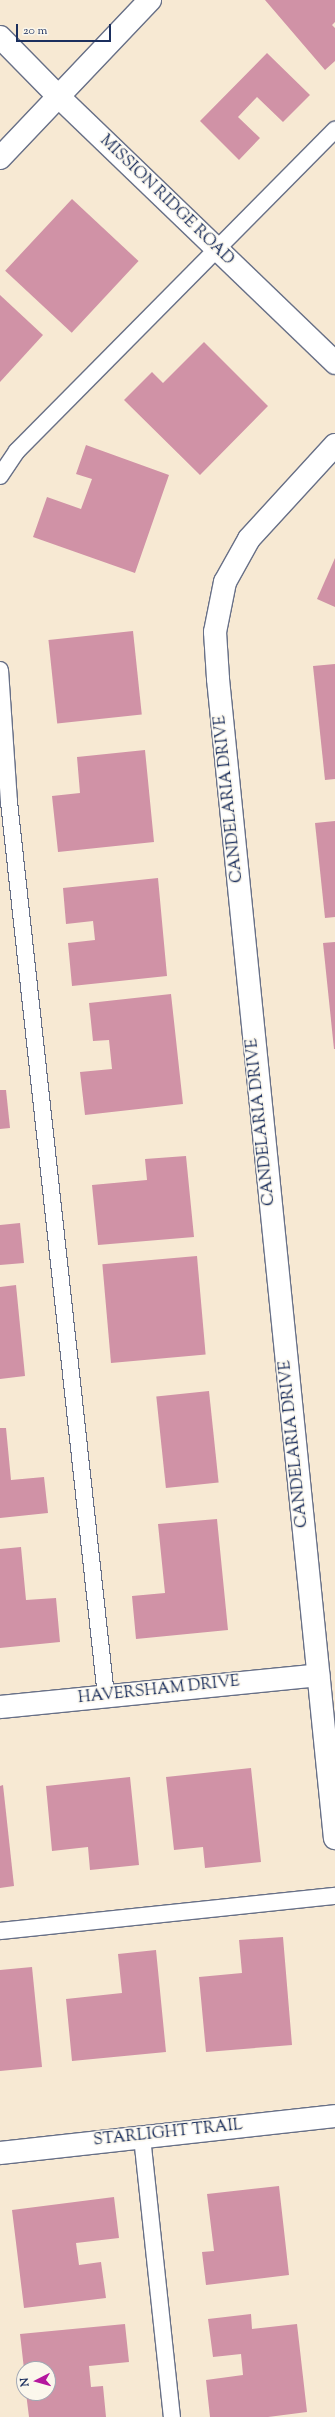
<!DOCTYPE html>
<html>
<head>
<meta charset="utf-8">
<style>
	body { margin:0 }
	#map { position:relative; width:335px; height:2417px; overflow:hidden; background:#f7e9d3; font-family:"Sorts Mill Goudy",serif }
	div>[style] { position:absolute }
	.building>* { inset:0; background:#d092a6; transform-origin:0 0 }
	.roads { filter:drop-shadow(1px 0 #687087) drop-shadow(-1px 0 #687087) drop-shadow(0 1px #687087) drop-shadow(0 -1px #687087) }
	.service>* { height:16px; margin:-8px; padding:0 8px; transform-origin:8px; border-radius:8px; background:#fff }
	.minor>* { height:22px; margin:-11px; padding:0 11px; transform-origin:11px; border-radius:11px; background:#fff }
	.tertiary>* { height:22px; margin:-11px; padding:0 11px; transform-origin:11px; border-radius:11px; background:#fff }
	span { translate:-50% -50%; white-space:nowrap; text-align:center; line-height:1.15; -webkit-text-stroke:3px #fbf7ec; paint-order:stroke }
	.street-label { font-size:16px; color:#1b2f5e }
	.north { position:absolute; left:16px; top:2361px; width:40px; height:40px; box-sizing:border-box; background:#fbf7ec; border:1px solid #a1a7b3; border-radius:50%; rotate:264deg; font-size:11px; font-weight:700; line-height:16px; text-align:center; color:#1b2f5e }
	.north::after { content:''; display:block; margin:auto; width:14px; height:18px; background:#b5179e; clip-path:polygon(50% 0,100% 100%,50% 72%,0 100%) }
	.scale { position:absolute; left:16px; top:24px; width:95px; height:18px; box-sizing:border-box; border:2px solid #1b2f5e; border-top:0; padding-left:5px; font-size:12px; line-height:14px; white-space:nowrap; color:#1b2f5e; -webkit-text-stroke:3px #fbf7ec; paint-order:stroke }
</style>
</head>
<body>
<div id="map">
	<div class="building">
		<div style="clip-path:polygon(265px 0,335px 0,335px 22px,332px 25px,335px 28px,335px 61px,325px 70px)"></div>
		<div style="clip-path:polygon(267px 53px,310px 95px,283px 122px,257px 97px,238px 117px,260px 138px,239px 160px,200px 121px)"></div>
		<div style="left:72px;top:199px;width:91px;height:98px;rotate:43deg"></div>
		<div style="clip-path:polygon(0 295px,43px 335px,0 382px)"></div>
		<div style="clip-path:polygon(204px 342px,268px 406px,200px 475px,124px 400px,152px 372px,163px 383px)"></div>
		<div style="clip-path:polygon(86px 445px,169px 475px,135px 573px,33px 537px,47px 497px,81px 509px,92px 479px,76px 474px)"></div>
		<div style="clip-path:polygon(335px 558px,335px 607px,317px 599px)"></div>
		<div style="left:133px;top:631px;width:84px;height:85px;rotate:84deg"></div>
		<div style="clip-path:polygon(335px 664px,335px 779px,325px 780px,313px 666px)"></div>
		<div style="clip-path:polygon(145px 750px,154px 842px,58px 852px,52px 796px,80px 793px,77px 757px)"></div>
		<div style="clip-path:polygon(335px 821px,335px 917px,325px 918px,315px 823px)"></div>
		<div style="clip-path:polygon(158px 878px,167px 976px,72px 986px,68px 943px,95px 940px,93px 921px,66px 924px,63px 888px)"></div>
		<div style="clip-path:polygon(335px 942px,335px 1049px,334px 1049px,323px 943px)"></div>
		<div style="clip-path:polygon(171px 994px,183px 1104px,85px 1115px,80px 1072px,112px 1069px,109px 1040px,93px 1041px,89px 1003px)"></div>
		<div style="clip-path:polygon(0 1090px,6px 1090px,10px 1128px,0 1129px)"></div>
		<div style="clip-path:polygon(186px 1156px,194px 1237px,98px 1245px,92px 1185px,147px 1180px,145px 1159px)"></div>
		<div style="clip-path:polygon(20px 1223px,24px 1263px,0 1265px,0 1225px)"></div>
		<div style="left:197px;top:1256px;width:99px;height:95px;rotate:85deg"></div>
		<div style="clip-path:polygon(16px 1285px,25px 1376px,0 1379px,0 1287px)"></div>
		<div style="left:209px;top:1391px;width:92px;height:53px;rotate:84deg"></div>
		<div style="clip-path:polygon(0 1428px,6px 1428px,11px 1480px,44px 1477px,48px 1513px,0 1518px)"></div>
		<div style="clip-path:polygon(217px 1519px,228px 1630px,136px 1639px,132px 1596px,165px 1593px,158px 1524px)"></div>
		<div style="clip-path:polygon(21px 1547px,26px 1600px,56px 1598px,60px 1642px,0 1648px,0 1549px)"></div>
		<div style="clip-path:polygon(251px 1768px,261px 1862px,205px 1868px,203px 1847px,174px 1850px,166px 1777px)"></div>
		<div style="clip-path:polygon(130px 1777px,139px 1865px,90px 1870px,88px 1847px,52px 1851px,46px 1786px)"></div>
		<div style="clip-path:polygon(3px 1785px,14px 1886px,0 1888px,0 1786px)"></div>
		<div style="clip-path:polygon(283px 1937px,292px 2045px,206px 2052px,199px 1977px,242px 1973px,239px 1940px)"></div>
		<div style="clip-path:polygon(156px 1950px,166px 2052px,72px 2061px,66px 1999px,122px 1993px,118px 1954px)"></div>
		<div style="clip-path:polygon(32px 1967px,42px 2067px,0 2071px,0 1970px)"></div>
		<div style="clip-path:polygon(279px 2186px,289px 2275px,206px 2285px,202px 2252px,214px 2251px,207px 2194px)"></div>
		<div style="clip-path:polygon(114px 2197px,119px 2238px,76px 2243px,79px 2265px,101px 2262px,106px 2298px,24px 2308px,12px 2210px)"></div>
		<div style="clip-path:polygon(251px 2314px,252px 2329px,297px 2324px,307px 2412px,268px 2417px,210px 2417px,206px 2380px,243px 2375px,241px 2354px,213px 2357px,208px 2319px)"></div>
		<div style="clip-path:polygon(125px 2324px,129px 2362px,89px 2366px,91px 2387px,103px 2386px,106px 2417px,29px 2417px,26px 2393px,48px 2393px,48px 2369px,24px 2369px,20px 2334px)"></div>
	</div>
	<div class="roads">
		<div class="service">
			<div style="left:0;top:476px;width:30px;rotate:-56deg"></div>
			<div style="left:17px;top:451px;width:452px;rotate:-45.3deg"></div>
			<div style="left:0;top:670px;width:132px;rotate:86.1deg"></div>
			<div style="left:9px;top:802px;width:899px;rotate:83.81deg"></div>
			<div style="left:0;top:1931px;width:337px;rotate:-6deg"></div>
			<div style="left:142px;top:2137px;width:282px;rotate:83.9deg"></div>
		</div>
		<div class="minor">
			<div style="left:0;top:158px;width:218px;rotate:-46.5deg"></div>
			<div style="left:335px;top:445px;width:127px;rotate:132.5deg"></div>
			<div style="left:249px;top:539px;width:49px;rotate:119.2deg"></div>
			<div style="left:225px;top:582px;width:51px;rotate:101.3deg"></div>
			<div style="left:215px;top:632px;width:47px;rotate:86.3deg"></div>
			<div style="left:218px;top:679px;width:1165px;rotate:84.24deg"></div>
			<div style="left:0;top:1707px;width:320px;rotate:-5.7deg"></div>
			<div style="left:0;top:2153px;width:337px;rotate:-6.3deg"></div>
		</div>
		<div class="tertiary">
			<div style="left:0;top:37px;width:83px;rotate:45.5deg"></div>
			<div style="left:58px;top:96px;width:385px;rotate:43.9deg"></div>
		</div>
	</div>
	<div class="street-label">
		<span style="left:166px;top:201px;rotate:44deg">MISSION RIDGE ROAD</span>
		<span style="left:230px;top:799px;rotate:-96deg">CANDELARIA DRIVE</span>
		<span style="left:262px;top:1122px;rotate:-96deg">CANDELARIA DRIVE</span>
		<span style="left:295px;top:1444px;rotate:-96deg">CANDELARIA DRIVE</span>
		<span style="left:159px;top:1691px;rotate:-6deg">HAVERSHAM DRIVE</span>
		<span style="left:168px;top:2134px;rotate:-6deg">STARLIGHT TRAIL</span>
	</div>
	<div class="north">N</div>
	<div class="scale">20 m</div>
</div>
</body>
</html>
